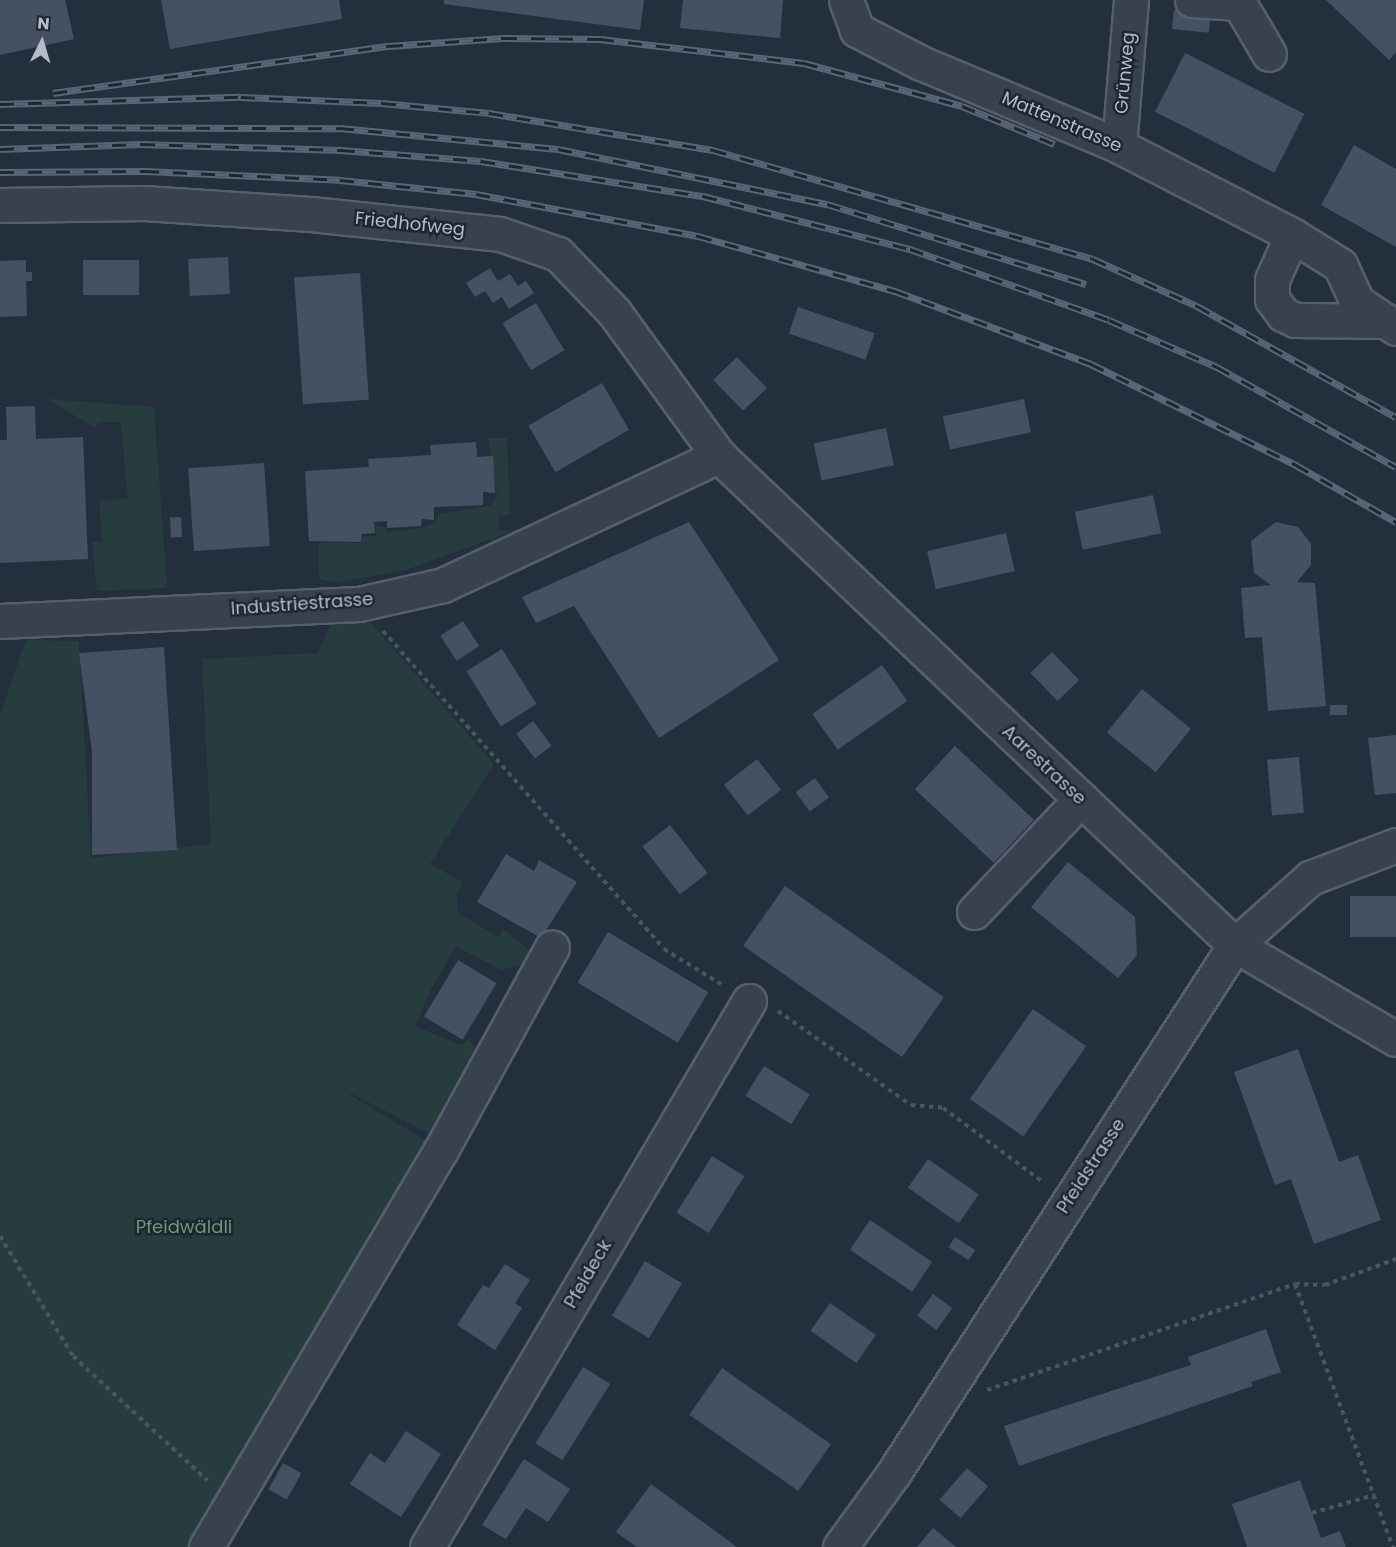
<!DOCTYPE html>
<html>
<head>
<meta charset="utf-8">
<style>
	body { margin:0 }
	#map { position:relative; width:1396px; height:1547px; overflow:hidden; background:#242f3e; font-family:Poppins,sans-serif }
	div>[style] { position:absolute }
	.green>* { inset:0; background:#263c3f }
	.building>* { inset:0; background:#455162; transform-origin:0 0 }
	.path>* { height:4px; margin-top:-2px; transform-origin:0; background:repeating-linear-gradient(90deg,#44595c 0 4.5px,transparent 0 9px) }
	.roads { filter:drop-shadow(2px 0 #565f6c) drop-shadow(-2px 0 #565f6c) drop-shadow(0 2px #565f6c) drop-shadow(0 -2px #565f6c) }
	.minor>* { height:33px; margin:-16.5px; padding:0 16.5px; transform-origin:16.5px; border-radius:16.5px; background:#38414e }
	.rail>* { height:7px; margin-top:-3.5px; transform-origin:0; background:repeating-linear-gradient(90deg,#1d2633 0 14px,#5a6575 0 28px); box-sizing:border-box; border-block:2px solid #5a6575 }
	span { translate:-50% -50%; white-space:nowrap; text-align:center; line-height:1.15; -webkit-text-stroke:5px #1d2633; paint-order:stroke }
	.street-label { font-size:18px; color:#b4bcc9 }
	.park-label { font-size:18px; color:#6b9a76 }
	.north { position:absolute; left:12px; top:12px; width:60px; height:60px; -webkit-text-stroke:4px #1d2633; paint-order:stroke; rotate:5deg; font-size:16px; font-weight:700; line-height:24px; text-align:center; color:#b4bcc9 }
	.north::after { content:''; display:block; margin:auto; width:21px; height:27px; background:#b4bcc9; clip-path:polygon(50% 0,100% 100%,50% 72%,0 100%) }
</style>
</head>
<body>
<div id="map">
	<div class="green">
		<div style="clip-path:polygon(47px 399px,154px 407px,167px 588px,97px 591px,92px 542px,102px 542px,99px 501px,128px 499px,121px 422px,99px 422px,95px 428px)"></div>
		<div style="clip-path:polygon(488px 438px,507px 438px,510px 515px,499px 515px,498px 529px,510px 532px,409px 569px,336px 583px,319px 579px,318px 543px,361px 543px,362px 537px,376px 536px,376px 526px,385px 527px,386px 532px,422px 528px,436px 522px,438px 514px,490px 506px,497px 495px)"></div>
		<div style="clip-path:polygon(369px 621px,494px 764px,430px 864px,463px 882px,457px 894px,458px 913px,498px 937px,503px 929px,530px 951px,523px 964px,501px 970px,456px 946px,432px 988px,415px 1026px,460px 1045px,470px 1039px,477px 1053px,437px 1137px,336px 1086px,441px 1150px,206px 1547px,0 1547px,0 715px,26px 640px,79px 641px,91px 858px,211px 844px,202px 659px,318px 653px,330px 625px)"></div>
	</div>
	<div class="building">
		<div style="clip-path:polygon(0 0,65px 0,74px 39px,0 55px)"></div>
		<div style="clip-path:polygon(161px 0,339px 0,342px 19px,170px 49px)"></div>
		<div style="clip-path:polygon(444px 0,644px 0,640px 30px,444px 4px)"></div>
		<div style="clip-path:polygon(683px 0,783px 0,780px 38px,680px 28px)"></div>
		<div style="clip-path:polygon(1326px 0,1396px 0,1396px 52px,1389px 60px)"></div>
		<div style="left:1174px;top:10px;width:37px;height:19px;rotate:6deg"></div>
		<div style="left:1185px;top:53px;width:134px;height:66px;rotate:27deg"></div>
		<div style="clip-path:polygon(1354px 145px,1396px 169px,1396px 247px,1321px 205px)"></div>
		<div style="left:228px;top:257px;width:37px;height:40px;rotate:87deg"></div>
		<div style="clip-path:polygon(26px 260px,26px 272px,32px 272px,32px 281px,26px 281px,27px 316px,0 317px,0 261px)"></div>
		<div style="left:139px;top:260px;width:35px;height:56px;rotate:90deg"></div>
		<div style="clip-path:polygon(490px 268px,498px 281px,510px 274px,518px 286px,526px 281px,534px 293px,509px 309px,502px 297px,493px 303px,485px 291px,475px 297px,466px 283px)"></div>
		<div style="left:360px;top:273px;width:127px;height:66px;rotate:86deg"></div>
		<div style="left:536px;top:303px;width:55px;height:39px;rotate:59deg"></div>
		<div style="left:798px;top:307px;width:81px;height:28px;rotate:19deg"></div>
		<div style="left:737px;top:357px;width:43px;height:33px;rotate:46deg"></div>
		<div style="left:602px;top:383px;width:54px;height:85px;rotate:60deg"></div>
		<div style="left:1024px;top:399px;width:34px;height:83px;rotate:78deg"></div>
		<div style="clip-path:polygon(35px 406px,36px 439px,83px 437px,88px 559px,0 563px,0 440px,7px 440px,6px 407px)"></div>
		<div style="left:886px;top:428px;width:38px;height:74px;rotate:78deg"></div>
		<div style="clip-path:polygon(476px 442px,477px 457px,493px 456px,495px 493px,483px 492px,483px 505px,434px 507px,434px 520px,422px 519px,421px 526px,387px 528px,387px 521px,374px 522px,375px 533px,362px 534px,361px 542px,309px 541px,305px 471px,369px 467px,368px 459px,431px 455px,430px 445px)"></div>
		<div style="left:264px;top:463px;width:83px;height:76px;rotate:86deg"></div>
		<div style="left:1153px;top:495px;width:39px;height:80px;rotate:78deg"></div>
		<div style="left:181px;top:517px;width:20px;height:11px;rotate:87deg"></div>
		<div style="clip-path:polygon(689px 522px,779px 660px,659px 738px,574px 606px,536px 623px,522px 597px)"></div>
		<div style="clip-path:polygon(1276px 522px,1298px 527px,1311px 544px,1311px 565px,1297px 582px,1315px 583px,1326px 706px,1268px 711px,1262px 637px,1245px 638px,1241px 588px,1271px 585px,1254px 573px,1251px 541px)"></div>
		<div style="left:1006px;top:533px;width:39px;height:81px;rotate:77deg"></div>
		<div style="left:463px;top:621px;width:30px;height:27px;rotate:57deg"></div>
		<div style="clip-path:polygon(164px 647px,177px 850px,92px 855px,92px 752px,79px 653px)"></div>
		<div style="left:502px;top:649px;width:65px;height:42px;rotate:58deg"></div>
		<div style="left:1052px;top:652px;width:39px;height:30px;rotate:46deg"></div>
		<div style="left:882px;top:665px;width:44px;height:85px;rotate:55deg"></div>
		<div style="left:1142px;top:689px;width:63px;height:56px;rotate:39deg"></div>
		<div style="left:1347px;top:705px;width:10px;height:17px;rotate:90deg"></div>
		<div style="left:533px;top:721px;width:31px;height:21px;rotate:53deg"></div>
		<div style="clip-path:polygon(1396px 735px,1396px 793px,1375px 795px,1368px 738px)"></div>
		<div style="left:955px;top:746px;width:108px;height:59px;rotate:43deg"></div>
		<div style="left:1299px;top:757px;width:56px;height:32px;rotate:85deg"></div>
		<div style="left:757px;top:759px;width:39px;height:42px;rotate:52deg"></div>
		<div style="left:815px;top:778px;width:24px;height:24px;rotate:54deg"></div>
		<div style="left:670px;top:825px;width:61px;height:35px;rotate:52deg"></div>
		<div style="clip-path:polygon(506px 854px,534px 871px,539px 860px,577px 882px,541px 938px,477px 902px)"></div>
		<div style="clip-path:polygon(1068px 862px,1135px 917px,1137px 955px,1118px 978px,1031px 907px)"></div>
		<div style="left:785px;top:886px;width:194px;height:73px;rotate:35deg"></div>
		<div style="left:1350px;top:896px;width:46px;height:41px"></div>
		<div style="left:608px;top:932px;width:117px;height:59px;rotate:31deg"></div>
		<div style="left:458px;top:960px;width:45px;height:66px;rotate:31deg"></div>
		<div style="left:1033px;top:1009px;width:65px;height:110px;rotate:35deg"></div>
		<div style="clip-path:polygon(1298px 1049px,1339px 1162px,1358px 1155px,1381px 1220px,1314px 1244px,1291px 1179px,1275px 1185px,1234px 1072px)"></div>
		<div style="left:764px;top:1066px;width:54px;height:35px;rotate:32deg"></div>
		<div style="left:712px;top:1156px;width:38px;height:67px;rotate:32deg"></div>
		<div style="left:928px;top:1159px;width:62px;height:35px;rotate:35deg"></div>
		<div style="left:870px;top:1220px;width:75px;height:36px;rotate:34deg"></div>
		<div style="left:955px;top:1237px;width:24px;height:12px;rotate:33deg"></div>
		<div style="left:645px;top:1261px;width:43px;height:64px;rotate:31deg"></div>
		<div style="clip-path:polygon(505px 1264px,530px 1280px,515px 1303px,522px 1308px,495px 1350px,457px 1325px,483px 1285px,489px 1288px)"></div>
		<div style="left:933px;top:1294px;width:24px;height:27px;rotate:36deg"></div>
		<div style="left:830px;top:1303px;width:56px;height:34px;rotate:35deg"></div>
		<div style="clip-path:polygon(1266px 1329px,1281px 1372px,1251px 1382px,1253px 1386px,1019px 1466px,1004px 1426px,1191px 1365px,1188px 1357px)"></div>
		<div style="left:583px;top:1367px;width:32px;height:90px;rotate:32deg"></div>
		<div style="left:722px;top:1368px;width:133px;height:57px;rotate:35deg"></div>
		<div style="clip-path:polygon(406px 1431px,441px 1454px,401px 1517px,350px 1484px,370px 1453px,385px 1463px)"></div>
		<div style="clip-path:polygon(524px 1459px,570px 1489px,548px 1522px,526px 1508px,506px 1539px,482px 1525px)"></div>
		<div style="left:283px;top:1463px;width:21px;height:30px;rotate:29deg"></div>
		<div style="left:967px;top:1468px;width:28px;height:42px;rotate:41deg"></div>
		<div style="clip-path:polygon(1300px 1480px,1321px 1538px,1340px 1531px,1346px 1547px,1247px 1547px,1232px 1504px)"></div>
		<div style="clip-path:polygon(651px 1484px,737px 1547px,637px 1547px,616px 1532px)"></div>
		<div style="clip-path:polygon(933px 1528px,956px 1547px,917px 1547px)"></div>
	</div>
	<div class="path">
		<div style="left:383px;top:631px;width:424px;rotate:48.5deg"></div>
		<div style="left:664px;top:949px;width:67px;rotate:31.6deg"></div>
		<div style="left:778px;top:1011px;width:163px;rotate:35.3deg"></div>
		<div style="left:911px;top:1105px;width:32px;rotate:5deg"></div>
		<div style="left:943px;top:1108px;width:124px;rotate:36.5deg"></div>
		<div style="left:0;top:1236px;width:140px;rotate:58.7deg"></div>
		<div style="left:73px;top:1356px;width:183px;rotate:42.8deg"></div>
		<div style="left:1295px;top:1284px;width:281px;rotate:69.6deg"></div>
		<div style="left:987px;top:1390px;width:326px;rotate:-19deg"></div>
		<div style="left:1295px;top:1284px;width:30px;rotate:2deg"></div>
		<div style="left:1325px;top:1285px;width:76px;rotate:-20.1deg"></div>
		<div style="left:1312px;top:1513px;width:65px;rotate:-16.2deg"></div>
	</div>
	<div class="roads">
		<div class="minor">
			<div style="left:846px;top:0;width:32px;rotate:70deg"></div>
			<div style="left:857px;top:30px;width:72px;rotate:27.3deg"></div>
			<div style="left:921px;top:63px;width:215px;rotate:22.7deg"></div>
			<div style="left:1119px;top:146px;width:195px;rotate:27.2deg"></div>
			<div style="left:1292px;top:235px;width:57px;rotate:32deg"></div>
			<div style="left:1340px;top:265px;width:41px;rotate:65.3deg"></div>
			<div style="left:1357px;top:302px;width:47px;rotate:33.7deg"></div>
			<div style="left:1192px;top:0;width:47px;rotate:3.7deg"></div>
			<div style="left:1239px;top:3px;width:59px;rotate:59.5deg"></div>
			<div style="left:1119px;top:146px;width:146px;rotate:-85.3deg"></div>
			<div style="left:0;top:205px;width:144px;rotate:-0.8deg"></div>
			<div style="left:144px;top:203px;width:167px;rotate:3.8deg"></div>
			<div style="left:311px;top:214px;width:190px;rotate:6deg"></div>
			<div style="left:500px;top:234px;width:61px;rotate:19deg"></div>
			<div style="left:558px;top:254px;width:81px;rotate:46deg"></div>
			<div style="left:614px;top:312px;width:178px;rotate:53.9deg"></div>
			<div style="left:719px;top:456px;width:711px;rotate:43.46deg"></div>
			<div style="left:1235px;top:945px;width:186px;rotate:30.3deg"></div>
			<div style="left:1292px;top:235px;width:49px;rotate:114deg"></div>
			<div style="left:1272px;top:280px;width:19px;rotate:90deg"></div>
			<div style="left:1272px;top:299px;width:19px;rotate:54deg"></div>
			<div style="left:1283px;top:314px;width:13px;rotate:27deg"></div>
			<div style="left:1295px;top:320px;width:88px;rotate:0.7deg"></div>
			<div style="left:0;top:621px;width:359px;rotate:-2.7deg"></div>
			<div style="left:359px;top:604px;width:86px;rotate:-12.7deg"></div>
			<div style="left:443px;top:585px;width:305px;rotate:-25.1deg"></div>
			<div style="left:974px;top:912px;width:156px;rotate:-46.6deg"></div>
			<div style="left:206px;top:1547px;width:461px;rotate:-59.4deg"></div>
			<div style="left:441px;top:1150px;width:231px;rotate:-61.3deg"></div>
			<div style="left:427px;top:1547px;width:634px;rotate:-59.47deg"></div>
			<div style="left:840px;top:1547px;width:90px;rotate:-54deg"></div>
			<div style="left:893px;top:1474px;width:630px;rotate:-57.12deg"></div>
			<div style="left:1235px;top:945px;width:101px;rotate:-41.8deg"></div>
			<div style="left:1310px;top:878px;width:92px;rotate:-21deg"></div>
		</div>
	</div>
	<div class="rail">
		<div style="left:53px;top:93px;width:339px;rotate:-8deg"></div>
		<div style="left:389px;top:46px;width:114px;rotate:-4deg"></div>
		<div style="left:503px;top:38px;width:97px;rotate:0.6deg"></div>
		<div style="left:600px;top:39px;width:205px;rotate:6.7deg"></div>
		<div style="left:804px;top:63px;width:164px;rotate:15.2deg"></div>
		<div style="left:962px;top:106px;width:100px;rotate:22.4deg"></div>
		<div style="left:0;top:104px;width:241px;rotate:-1.7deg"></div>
		<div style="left:241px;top:97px;width:141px;rotate:2.4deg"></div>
		<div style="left:382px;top:103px;width:107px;rotate:5.3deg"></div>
		<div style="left:489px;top:113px;width:227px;rotate:9.4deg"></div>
		<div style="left:713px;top:150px;width:395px;rotate:16deg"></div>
		<div style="left:1093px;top:259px;width:114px;rotate:24.3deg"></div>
		<div style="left:1197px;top:306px;width:228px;rotate:29.2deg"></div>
		<div style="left:0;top:127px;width:340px;rotate:0.2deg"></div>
		<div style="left:340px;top:128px;width:219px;rotate:5.5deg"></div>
		<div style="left:558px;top:149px;width:275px;rotate:11.6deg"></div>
		<div style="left:827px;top:204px;width:271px;rotate:17.2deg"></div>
		<div style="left:0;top:149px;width:141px;rotate:-2deg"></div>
		<div style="left:141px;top:144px;width:200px;rotate:1.7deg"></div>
		<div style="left:341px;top:150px;width:140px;rotate:4.5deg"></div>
		<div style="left:481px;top:161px;width:225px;rotate:9deg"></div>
		<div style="left:703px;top:196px;width:214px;rotate:14.4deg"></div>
		<div style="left:910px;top:249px;width:211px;rotate:19.6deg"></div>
		<div style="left:1109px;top:320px;width:118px;rotate:23.5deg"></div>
		<div style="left:1217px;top:367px;width:205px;rotate:29.2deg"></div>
		<div style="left:0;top:172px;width:145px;rotate:-0.4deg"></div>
		<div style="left:145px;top:171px;width:195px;rotate:2.6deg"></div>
		<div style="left:340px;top:180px;width:137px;rotate:5.9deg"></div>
		<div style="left:476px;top:194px;width:226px;rotate:10.7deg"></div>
		<div style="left:698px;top:236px;width:205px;rotate:15.6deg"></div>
		<div style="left:895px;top:291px;width:209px;rotate:20.4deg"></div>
		<div style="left:1091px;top:364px;width:229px;rotate:26.2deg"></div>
		<div style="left:1296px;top:465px;width:115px;rotate:29.7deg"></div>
	</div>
	<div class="street-label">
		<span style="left:1125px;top:73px;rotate:-85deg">Grünweg</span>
		<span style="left:1062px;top:122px;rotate:23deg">Mattenstrasse</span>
		<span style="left:410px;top:224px;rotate:6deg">Friedhofweg</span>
		<span style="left:302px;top:604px;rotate:-4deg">Industriestrasse</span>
		<span style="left:1044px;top:765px;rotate:43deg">Aarestrasse</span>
		<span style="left:1091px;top:1166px;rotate:-57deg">Pfeidstrasse</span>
		<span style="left:588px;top:1274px;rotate:-60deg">Pfeideck</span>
	</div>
	<div class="park-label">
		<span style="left:184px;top:1227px">Pfeidwäldli</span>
	</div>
	<div class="north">N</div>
</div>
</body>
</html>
